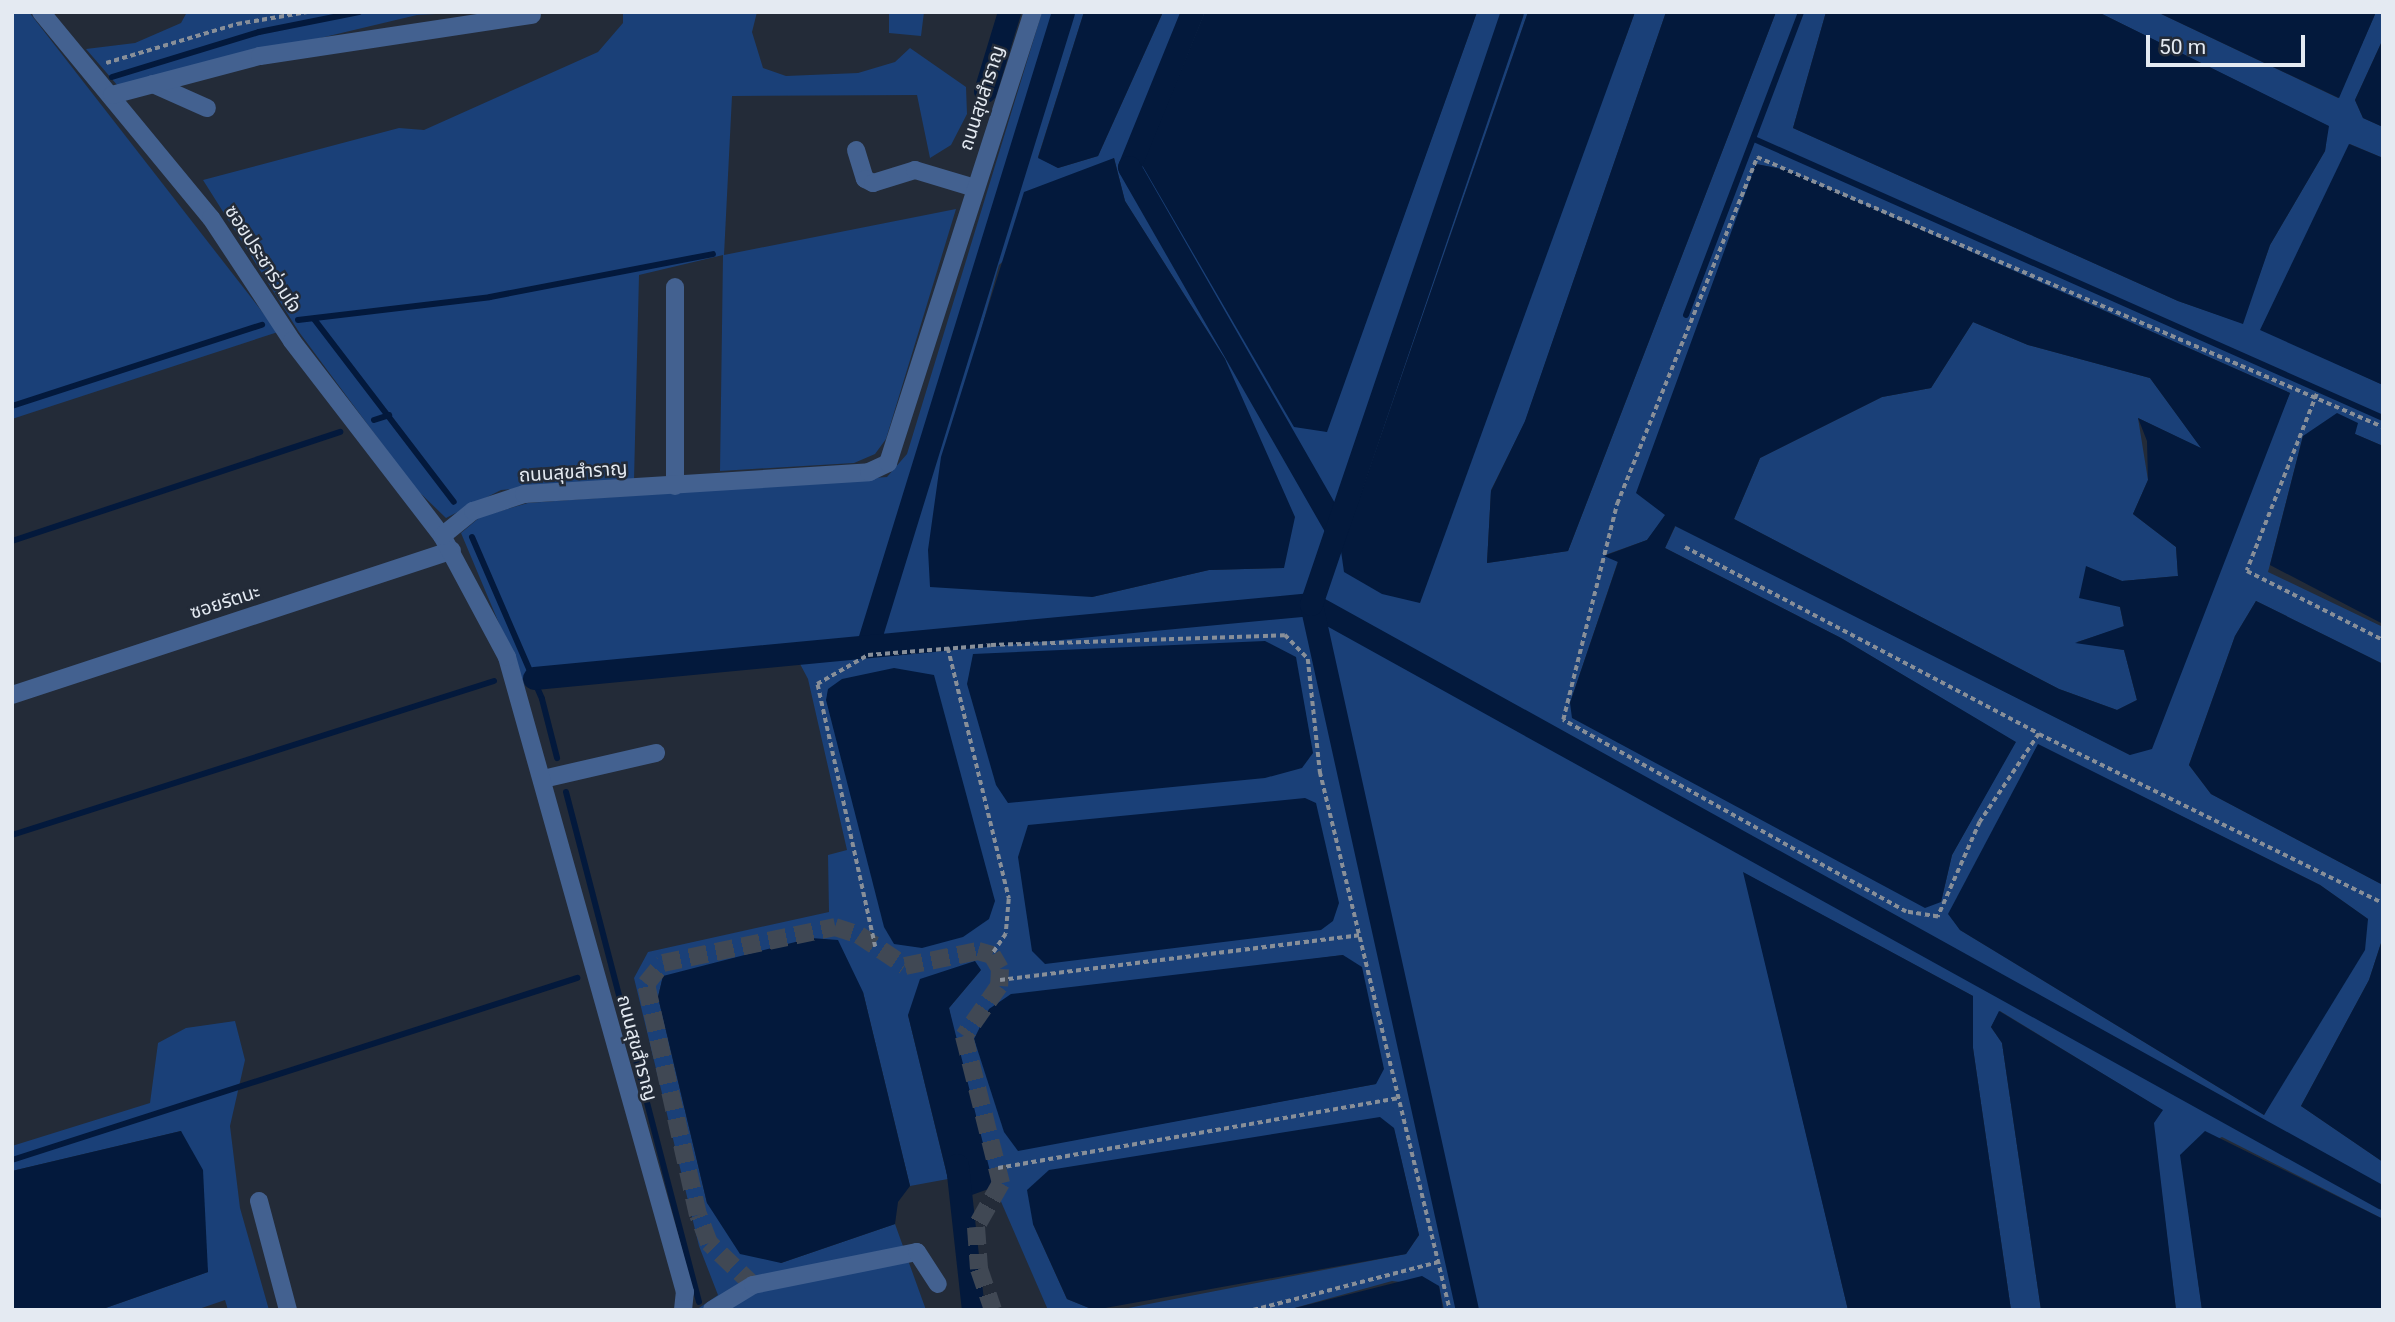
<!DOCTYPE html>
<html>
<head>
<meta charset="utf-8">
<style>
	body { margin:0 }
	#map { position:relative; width:2395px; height:1322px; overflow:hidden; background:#232b38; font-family:Roboto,"Noto Sans Thai",sans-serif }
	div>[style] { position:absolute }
	.green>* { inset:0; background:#1a4078 }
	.water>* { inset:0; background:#03193c }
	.stream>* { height:6px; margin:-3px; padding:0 3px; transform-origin:3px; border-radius:3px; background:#03193c }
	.canal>* { height:23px; margin:-11.5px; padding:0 11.5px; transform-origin:11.5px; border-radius:11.5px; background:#03193c }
	.minor-tunnel>* { height:18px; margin-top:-9px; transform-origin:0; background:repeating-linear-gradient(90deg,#404854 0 18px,transparent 0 27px) }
	.path>* { height:3.5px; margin-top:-1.75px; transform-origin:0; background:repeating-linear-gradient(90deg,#888f99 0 5px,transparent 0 8.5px) }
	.minor>* { height:18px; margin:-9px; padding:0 9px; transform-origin:9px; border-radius:9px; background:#436190 }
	span { translate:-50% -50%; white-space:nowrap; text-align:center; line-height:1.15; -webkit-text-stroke:5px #232b38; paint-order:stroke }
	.street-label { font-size:19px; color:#e4eaf2 }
	.frame { position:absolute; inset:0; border:14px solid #e4eaf2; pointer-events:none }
	.scale { position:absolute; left:2146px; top:35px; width:159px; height:32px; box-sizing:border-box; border:4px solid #e4eaf2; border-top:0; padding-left:9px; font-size:21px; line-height:24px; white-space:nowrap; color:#e4eaf2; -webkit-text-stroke:5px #232b38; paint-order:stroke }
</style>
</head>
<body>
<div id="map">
	<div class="green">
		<div style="clip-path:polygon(12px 12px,29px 12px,278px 332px,12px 419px)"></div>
		<div style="clip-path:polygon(187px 12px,474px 12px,417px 15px,118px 86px,86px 49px,135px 43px,181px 23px)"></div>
		<div style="clip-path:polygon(623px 12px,757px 12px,752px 32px,763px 68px,786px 76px,858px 73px,895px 62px,910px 48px,966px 87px,967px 114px,951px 145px,930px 158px,917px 95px,732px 96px,724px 255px,956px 209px,886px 439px,875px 454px,854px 463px,720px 471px,723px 255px,639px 275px,634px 480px,501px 490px,446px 518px,414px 487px,299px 332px,203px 180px,399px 128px,424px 130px,598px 52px,623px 23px)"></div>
		<div style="clip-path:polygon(889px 12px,924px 12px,921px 36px,889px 33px)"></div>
		<div style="clip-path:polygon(evenodd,1042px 12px,1084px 12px,1038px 157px,1058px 168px,1098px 156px,1163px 12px,1205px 12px,1142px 165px,1326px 432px,1477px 12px,1528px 12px,1341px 551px,1620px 53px,1635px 12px,1666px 12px,1525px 422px,1491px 490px,1487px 563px,1568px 551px,1776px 12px,1826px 12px,1793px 128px,2178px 301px,2242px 323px,2270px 245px,2325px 151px,2328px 126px,2098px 12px,2157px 12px,2338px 98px,2376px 12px,2383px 12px,2383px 39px,2355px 100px,2363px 118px,2383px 127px,2383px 158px,2350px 144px,2261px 329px,2383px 385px,2383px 446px,2355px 434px,2303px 436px,2268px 572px,2383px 627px,2383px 664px,2256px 601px,2235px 636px,2189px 765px,2211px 794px,2383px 885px,2383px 937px,2369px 980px,2301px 1106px,2383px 1162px,2383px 1219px,2222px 1137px,2181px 1155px,2202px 1310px,2176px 1310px,2153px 1123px,2162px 1110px,2000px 1011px,1991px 1027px,2002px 1043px,2041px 1310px,2011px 1310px,1973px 1048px,1973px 996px,1744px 873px,1848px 1310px,1444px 1310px,1439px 1286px,1392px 1281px,1287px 1310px,1118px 1310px,1406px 1254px,1419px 1235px,1394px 1129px,1033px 1224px,1067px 1299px,1094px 1310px,1048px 1310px,989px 1174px,959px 1062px,949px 1008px,981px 970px,908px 1015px,948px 1179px,910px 1186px,863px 992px,663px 976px,658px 997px,707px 1203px,781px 1263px,895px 1224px,926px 1310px,696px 1310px,718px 1295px,699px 1246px,634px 978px,648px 952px,829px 912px,828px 855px,847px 850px,808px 679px,799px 662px,777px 662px,525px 685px,461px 533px,480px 517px,528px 503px,887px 477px,907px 454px,1042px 12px,1114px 158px,1125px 201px,1225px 359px,1284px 568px,1209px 570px,1092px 597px,940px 480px,999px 265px,1114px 158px,1042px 12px,1756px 164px,1786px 170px,2290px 393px,2130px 755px,1676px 525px,1665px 548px,1841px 638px,2015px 742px,1952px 855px,1941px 902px,1570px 703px,1618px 561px,1605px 555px,1647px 540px,1666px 515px,1756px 164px,1042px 12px,2038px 745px,2320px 885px,2368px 919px,2264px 1115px,1960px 930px,1949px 914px,2038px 745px,1042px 12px,1343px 955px,1376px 1084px,1018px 1150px,1305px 960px,1343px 955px)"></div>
		<div style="clip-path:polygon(1973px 322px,2028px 345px,2150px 378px,2202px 449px,2138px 418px,2148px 480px,2133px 514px,2176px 547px,2178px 576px,2122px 581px,2086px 567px,2120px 607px,2124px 627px,2077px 642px,2124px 650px,2137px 700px,2117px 710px,2059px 689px,1734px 519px,1760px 458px,1882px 397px,1931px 388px)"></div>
		<div style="clip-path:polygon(235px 1021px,245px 1060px,230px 1126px,240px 1208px,269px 1310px,228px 1310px,225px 1300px,196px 1310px,100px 1310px,208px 1272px,181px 1131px,12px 1171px,12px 1146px,150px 1103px,158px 1043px,186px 1028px)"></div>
	</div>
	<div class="water">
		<div style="clip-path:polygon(1084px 12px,1163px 12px,1098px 156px,1058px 168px,1038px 158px)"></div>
		<div style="clip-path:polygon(1205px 12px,1477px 12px,1327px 432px,1294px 427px,1142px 165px)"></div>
		<div style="clip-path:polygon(1528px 12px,1635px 12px,1420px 603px,1382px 594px,1344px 572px,1341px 551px)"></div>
		<div style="clip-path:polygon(1666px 12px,1776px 12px,1568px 551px,1487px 563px,1491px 491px,1525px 421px)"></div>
		<div style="clip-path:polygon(1826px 12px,2098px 12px,2329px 126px,2325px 151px,2270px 245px,2243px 324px,2178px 301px,1793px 128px)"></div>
		<div style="clip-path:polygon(2157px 12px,2376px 12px,2339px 98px)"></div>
		<div style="clip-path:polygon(2383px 39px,2383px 127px,2363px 118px,2355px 100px)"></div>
		<div style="clip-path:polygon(2349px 144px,2383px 158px,2383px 385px,2260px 330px)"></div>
		<div style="clip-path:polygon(1114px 158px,1125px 201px,1225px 359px,1295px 517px,1284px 568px,1209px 570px,1092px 597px,930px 587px,928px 550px,941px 457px,1024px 192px)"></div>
		<div style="clip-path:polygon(evenodd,1756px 164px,1786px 170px,2290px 393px,2152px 749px,2130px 755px,1675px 526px,1665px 548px,1841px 638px,2016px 742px,1952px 855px,1941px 902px,1925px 908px,1572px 718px,1570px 703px,1618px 562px,1604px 556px,1647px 540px,1665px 515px,1636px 493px,1756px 164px,1973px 322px,2028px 345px,2150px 378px,2201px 448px,2138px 418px,2147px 441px,2148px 480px,2133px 514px,2176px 547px,2178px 576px,2122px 581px,2086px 566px,2079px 598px,2120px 607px,2124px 626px,2075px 643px,2124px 650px,2137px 700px,2117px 710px,2059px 689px,1734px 519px,1760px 458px,1882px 397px,1931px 388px,1973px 322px)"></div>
		<div style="clip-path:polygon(2337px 413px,2358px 423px,2355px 434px,2383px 446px,2383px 624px,2270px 565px,2303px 436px)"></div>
		<div style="clip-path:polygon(2256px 601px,2383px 664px,2383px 885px,2211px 794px,2189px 765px,2235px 636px)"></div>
		<div style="clip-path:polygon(1265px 641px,1296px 657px,1313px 753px,1302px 768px,1265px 778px,1008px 803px,996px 785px,967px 684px,973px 654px)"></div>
		<div style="clip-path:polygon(894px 668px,934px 675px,995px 901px,989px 919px,963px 937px,922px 948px,894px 944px,884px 927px,826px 700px,828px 689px,842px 679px)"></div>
		<div style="clip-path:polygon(2038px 744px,2320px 885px,2368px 919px,2365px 950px,2264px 1115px,1960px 930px,1948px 914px)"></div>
		<div style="clip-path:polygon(1305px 798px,1316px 803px,1339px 903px,1333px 921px,1321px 930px,1045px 964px,1032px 951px,1018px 857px,1028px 825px)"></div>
		<div style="clip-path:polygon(1743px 872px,1973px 996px,1973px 1048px,2011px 1310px,1848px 1310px)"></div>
		<div style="clip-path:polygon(2383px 937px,2383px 1162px,2301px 1106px,2369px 980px)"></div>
		<div style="clip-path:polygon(811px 938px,838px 940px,863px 992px,910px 1186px,898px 1202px,895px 1224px,781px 1263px,740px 1254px,707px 1203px,658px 997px,663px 976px)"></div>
		<div style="clip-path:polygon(1343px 955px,1362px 967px,1384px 1069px,1376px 1084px,1018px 1151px,1004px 1132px,974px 1039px,989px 1009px,1011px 994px)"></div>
		<div style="clip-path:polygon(975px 961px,981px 970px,949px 1008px,994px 1187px,969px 1196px,951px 1191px,908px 1015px,920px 979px)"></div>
		<div style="clip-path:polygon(1999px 1011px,2163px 1110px,2154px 1123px,2176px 1310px,2041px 1310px,2002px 1043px,1991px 1027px)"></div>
		<div style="clip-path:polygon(1380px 1117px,1394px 1128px,1419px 1235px,1406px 1254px,1094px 1310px,1067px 1299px,1033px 1224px,1027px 1190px,1049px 1170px)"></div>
		<div style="clip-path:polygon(181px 1131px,203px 1170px,208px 1272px,100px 1310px,12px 1310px,12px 1171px)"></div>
		<div style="clip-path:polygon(2205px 1131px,2383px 1219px,2383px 1310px,2202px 1310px,2180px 1155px)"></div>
		<div style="clip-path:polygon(1422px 1276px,1439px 1286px,1443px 1310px,1287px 1310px)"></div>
	</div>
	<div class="stream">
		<div style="left:112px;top:77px;width:154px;rotate:-17deg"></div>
		<div style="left:259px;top:32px;width:102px;rotate:-11.3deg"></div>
		<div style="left:1754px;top:139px;width:688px;rotate:23.92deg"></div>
		<div style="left:1686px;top:315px;width:324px;rotate:-69.2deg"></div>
		<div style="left:314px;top:319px;width:230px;rotate:52.6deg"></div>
		<div style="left:298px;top:320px;width:193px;rotate:-6.8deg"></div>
		<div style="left:490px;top:297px;width:227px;rotate:-10.9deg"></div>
		<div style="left:12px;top:406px;width:263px;rotate:-18deg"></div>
		<div style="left:374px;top:420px;width:16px;rotate:-18deg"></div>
		<div style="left:472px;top:537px;width:176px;rotate:66.6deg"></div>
		<div style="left:542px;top:699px;width:61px;rotate:75.7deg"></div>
		<div style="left:12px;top:541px;width:346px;rotate:-18.4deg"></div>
		<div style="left:566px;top:792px;width:527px;rotate:75.38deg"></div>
		<div style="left:12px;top:835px;width:506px;rotate:-17.72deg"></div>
		<div style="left:12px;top:1160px;width:594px;rotate:-17.85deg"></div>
	</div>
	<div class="canal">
		<div style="left:1192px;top:12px;width:167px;rotate:112.1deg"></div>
		<div style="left:1129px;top:167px;width:417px;rotate:60.2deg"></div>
		<div style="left:985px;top:91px;width:83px;rotate:-73.1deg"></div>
		<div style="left:868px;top:644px;width:661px;rotate:-72.85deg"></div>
		<div style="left:534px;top:678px;width:781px;rotate:-5.44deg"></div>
		<div style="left:1311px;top:604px;width:1226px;rotate:28.99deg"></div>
		<div style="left:957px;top:1165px;width:146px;rotate:83.7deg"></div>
		<div style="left:1467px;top:1310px;width:723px;rotate:-102.46deg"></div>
		<div style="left:1311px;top:604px;width:625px;rotate:-71.25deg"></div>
	</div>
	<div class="minor-tunnel">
		<div style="left:753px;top:1285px;width:61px;rotate:-136.3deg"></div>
		<div style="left:709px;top:1243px;width:30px;rotate:-111deg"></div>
		<div style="left:698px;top:1215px;width:237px;rotate:-102.7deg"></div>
		<div style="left:646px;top:984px;width:27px;rotate:-51deg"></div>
		<div style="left:663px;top:963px;width:176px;rotate:-11.8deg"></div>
		<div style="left:835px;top:927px;width:25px;rotate:18deg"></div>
		<div style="left:859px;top:935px;width:55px;rotate:34deg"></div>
		<div style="left:905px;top:966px;width:75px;rotate:-11.6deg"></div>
		<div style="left:978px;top:951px;width:15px;rotate:16deg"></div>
		<div style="left:992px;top:955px;width:16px;rotate:60deg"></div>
		<div style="left:1000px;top:969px;width:17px;rotate:93deg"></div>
		<div style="left:999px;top:986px;width:61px;rotate:125deg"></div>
		<div style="left:964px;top:1036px;width:152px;rotate:75.9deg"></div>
		<div style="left:1001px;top:1183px;width:51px;rotate:119.6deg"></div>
		<div style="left:976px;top:1227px;width:42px;rotate:85.9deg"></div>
		<div style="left:979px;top:1269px;width:43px;rotate:71.1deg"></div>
	</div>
	<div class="path">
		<div style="left:106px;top:63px;width:137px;rotate:-16.6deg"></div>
		<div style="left:237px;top:24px;width:71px;rotate:-9.7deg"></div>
		<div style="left:2317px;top:394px;width:190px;rotate:111.6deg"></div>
		<div style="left:2247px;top:571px;width:153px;rotate:26.9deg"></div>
		<div style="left:1685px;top:547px;width:400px;rotate:27.8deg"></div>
		<div style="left:2039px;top:734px;width:383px;rotate:26.2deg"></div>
		<div style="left:948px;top:648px;width:258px;rotate:76.3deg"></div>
		<div style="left:1009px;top:899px;width:35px;rotate:95deg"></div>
		<div style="left:1006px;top:934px;width:25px;rotate:124deg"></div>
		<div style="left:2039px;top:734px;width:106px;rotate:123.8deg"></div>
		<div style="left:1980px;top:822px;width:104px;rotate:113.9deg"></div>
		<div style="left:1938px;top:917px;width:32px;rotate:-171deg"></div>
		<div style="left:1906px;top:912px;width:393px;rotate:-150.8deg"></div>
		<div style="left:1563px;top:720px;width:223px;rotate:-76deg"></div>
		<div style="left:1617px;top:504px;width:374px;rotate:-68deg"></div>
		<div style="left:1757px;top:157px;width:682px;rotate:23.33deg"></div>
		<div style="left:875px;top:947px;width:269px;rotate:-102.4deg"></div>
		<div style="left:817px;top:684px;width:59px;rotate:-29.6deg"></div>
		<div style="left:868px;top:655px;width:123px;rotate:-4.6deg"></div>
		<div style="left:991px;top:645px;width:294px;rotate:-1.9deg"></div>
		<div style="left:1285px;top:635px;width:33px;rotate:46deg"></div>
		<div style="left:1308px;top:659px;width:114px;rotate:83.9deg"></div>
		<div style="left:1320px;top:772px;width:553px;rotate:76.42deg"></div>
		<div style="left:1000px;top:980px;width:362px;rotate:-7.1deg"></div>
		<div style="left:998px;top:1168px;width:407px;rotate:-9.9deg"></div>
		<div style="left:1253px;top:1310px;width:192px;rotate:-14.5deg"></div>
	</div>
	<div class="minor">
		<div style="left:41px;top:12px;width:267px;rotate:50.5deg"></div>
		<div style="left:211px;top:218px;width:147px;rotate:56.6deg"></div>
		<div style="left:292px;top:341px;width:246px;rotate:52.4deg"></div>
		<div style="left:153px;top:84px;width:59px;rotate:24deg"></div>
		<div style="left:112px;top:95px;width:153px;rotate:-14.8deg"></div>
		<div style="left:260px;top:56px;width:275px;rotate:-8.6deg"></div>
		<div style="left:856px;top:150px;width:30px;rotate:73deg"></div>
		<div style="left:865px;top:179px;width:9px;rotate:27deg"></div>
		<div style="left:873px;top:183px;width:44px;rotate:-17.2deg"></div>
		<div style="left:915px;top:170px;width:63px;rotate:16.7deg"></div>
		<div style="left:675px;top:486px;width:199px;rotate:-90deg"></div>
		<div style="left:12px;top:695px;width:463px;rotate:-18.2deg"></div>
		<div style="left:543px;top:779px;width:116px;rotate:-13deg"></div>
		<div style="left:259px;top:1201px;width:113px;rotate:75.1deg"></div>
		<div style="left:683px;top:1310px;width:18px;rotate:-84deg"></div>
		<div style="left:685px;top:1292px;width:659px;rotate:-105.66deg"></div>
		<div style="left:507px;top:657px;width:137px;rotate:-118.2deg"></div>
		<div style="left:442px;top:536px;width:40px;rotate:-39deg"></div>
		<div style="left:473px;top:511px;width:54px;rotate:-18.4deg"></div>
		<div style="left:524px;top:494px;width:346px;rotate:-3.6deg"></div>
		<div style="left:869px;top:472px;width:21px;rotate:-25deg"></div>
		<div style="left:888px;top:463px;width:474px;rotate:-72.2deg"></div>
		<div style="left:712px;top:1310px;width:48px;rotate:-31.4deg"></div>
		<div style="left:753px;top:1285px;width:167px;rotate:-11.4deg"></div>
		<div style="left:917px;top:1252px;width:38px;rotate:57deg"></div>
	</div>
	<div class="street-label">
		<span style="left:982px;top:98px;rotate:-72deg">ถนนสุขสำราญ</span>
		<span style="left:263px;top:259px;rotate:57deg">ซอยประชาร่วมใจ</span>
		<span style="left:573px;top:472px;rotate:-4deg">ถนนสุขสำราญ</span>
		<span style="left:225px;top:602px;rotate:-18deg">ซอยรัตนะ</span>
		<span style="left:637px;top:1048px;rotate:75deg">ถนนสุขสำราญ</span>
	</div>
	<div class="frame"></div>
	<div class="scale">50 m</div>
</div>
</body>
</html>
